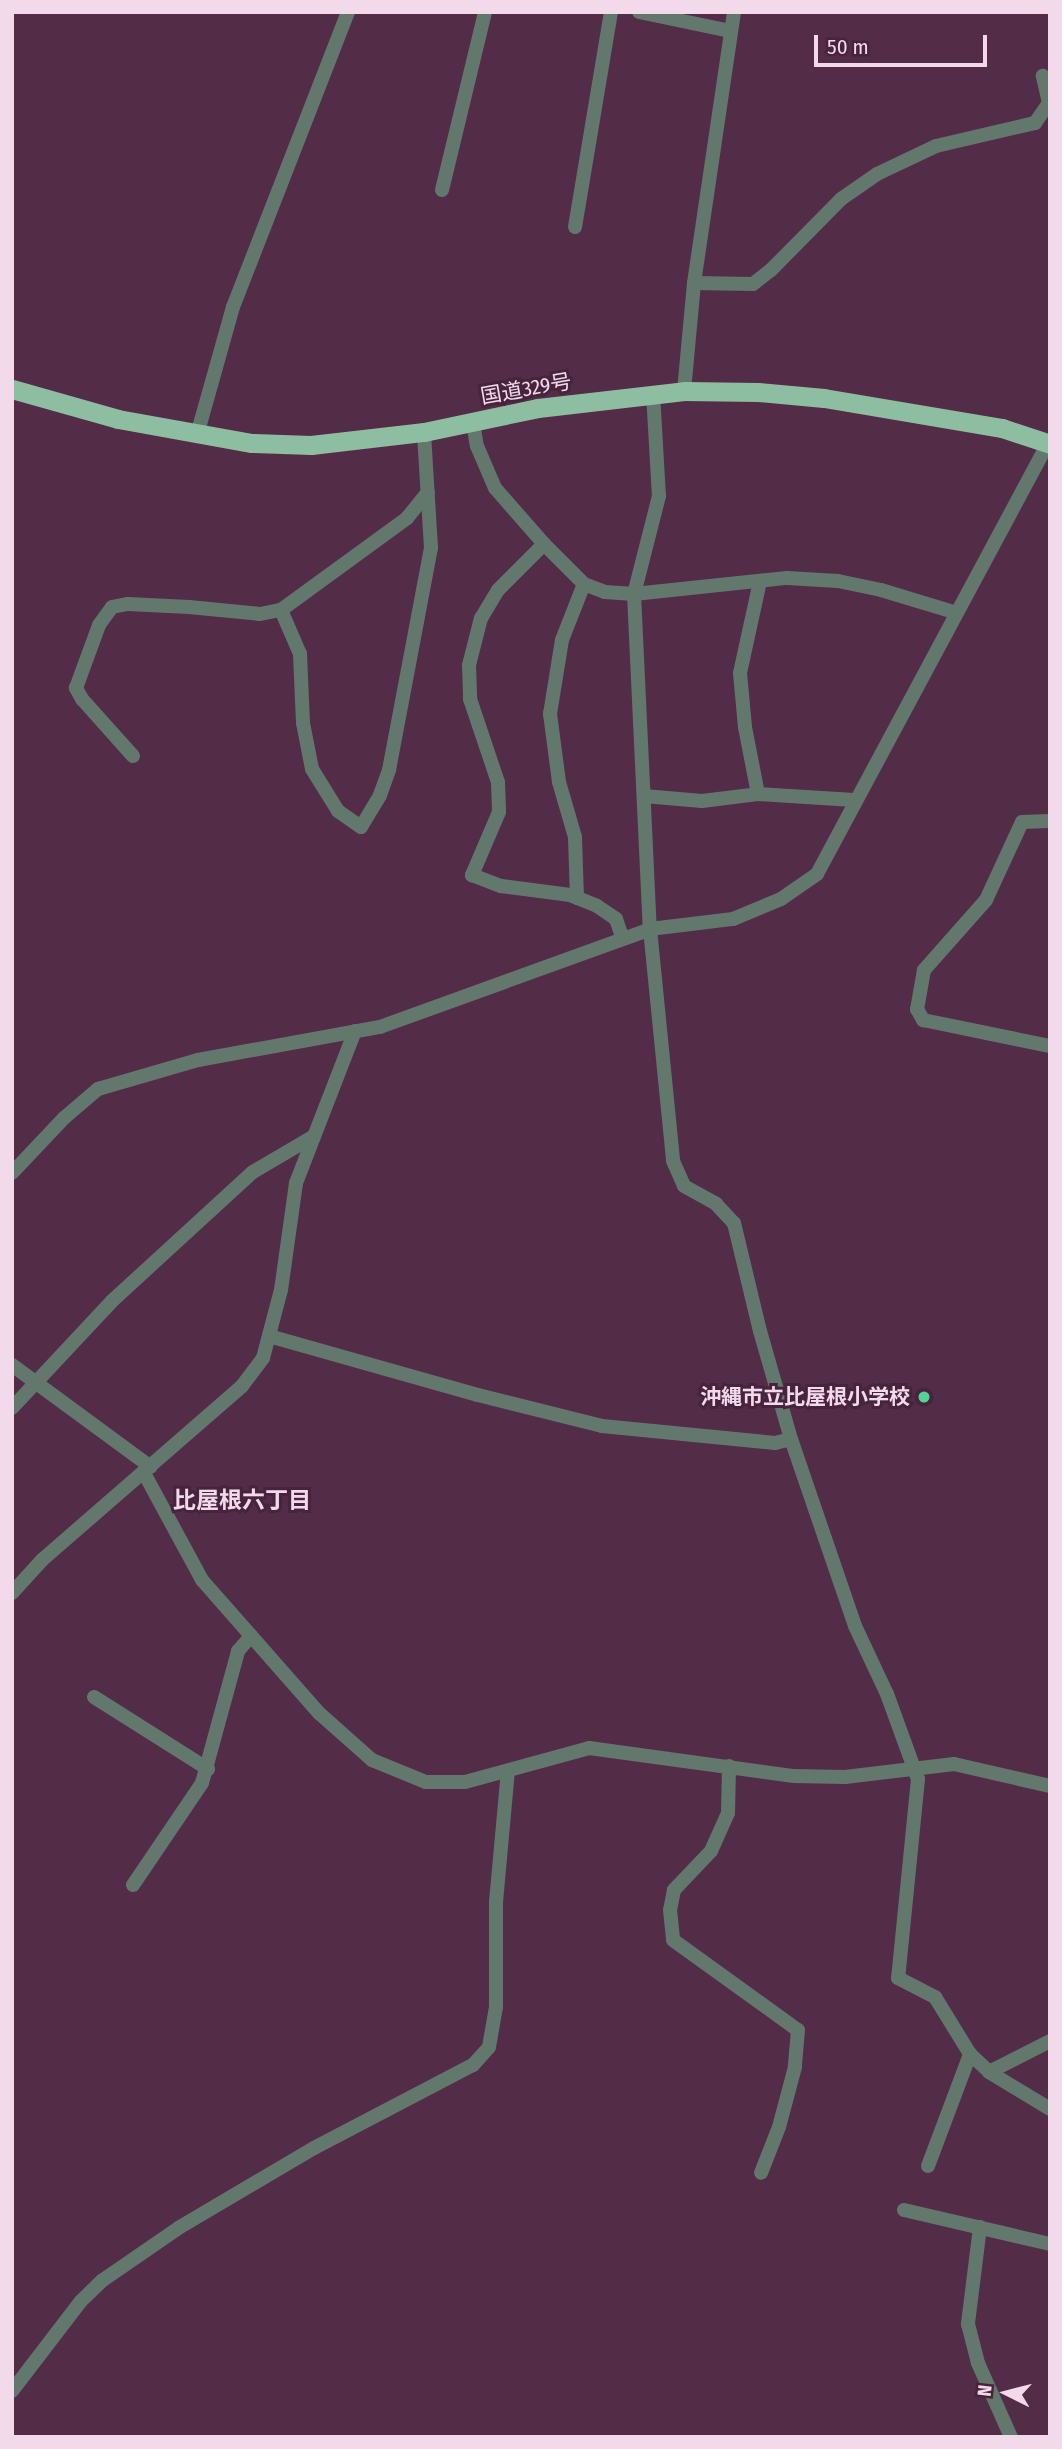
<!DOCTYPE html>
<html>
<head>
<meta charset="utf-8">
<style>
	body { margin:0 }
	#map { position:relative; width:1062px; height:2449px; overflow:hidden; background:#532d48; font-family:"Fira Sans Condensed","Noto Sans JP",sans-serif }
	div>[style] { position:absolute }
	.minor>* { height:14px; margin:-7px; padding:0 7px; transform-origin:7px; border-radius:7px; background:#63786c }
	.tertiary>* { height:14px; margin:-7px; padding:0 7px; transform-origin:7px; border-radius:7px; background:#63786c }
	.trunk>* { height:19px; margin:-9.5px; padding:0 9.5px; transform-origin:9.5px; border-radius:9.5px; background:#8ebea2 }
	.dots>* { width:19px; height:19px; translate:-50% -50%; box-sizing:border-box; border:4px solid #48233d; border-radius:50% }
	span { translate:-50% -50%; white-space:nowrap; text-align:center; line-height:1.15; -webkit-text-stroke:6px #48233d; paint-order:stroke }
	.street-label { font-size:21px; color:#f2daea }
	.poi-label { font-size:21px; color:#f2daea; font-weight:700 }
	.right { translate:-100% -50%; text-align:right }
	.neighbourhood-label { font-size:23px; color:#f2daea; font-weight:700 }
	.frame { position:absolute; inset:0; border:14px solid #f2daea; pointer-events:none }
	.north { position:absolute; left:971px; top:2358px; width:70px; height:70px; -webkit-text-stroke:5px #48233d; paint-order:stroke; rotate:276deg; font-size:19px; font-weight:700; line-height:28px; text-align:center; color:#f2daea }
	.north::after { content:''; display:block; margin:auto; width:24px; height:32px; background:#f2daea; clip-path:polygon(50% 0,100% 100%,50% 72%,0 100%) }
	.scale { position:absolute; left:814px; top:35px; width:173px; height:32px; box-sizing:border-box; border:4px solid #f2daea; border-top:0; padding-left:9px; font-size:21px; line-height:24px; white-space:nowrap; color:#f2daea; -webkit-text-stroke:5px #48233d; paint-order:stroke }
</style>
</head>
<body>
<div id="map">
	<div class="minor">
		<div style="left:639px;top:12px;width:94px;rotate:11.7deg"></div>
		<div style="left:442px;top:190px;width:183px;rotate:-76.4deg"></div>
		<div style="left:575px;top:227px;width:218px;rotate:-80.5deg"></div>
		<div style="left:694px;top:283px;width:59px;rotate:1deg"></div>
		<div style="left:753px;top:284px;width:23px;rotate:-38deg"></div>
		<div style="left:771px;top:270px;width:100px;rotate:-45.4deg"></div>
		<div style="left:841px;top:199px;width:44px;rotate:-34.8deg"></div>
		<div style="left:877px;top:174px;width:65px;rotate:-25.4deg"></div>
		<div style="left:936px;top:146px;width:102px;rotate:-13.1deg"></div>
		<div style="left:1035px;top:123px;width:24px;rotate:-55deg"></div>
		<div style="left:1049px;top:103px;width:28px;rotate:-103deg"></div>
		<div style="left:653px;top:393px;width:103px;rotate:86.7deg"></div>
		<div style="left:659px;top:496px;width:101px;rotate:104.3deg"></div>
		<div style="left:634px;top:594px;width:335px;rotate:87.3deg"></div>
		<div style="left:650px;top:929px;width:233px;rotate:84.3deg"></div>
		<div style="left:673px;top:1161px;width:27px;rotate:66deg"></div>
		<div style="left:684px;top:1186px;width:37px;rotate:29deg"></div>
		<div style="left:716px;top:1204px;width:26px;rotate:47deg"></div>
		<div style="left:734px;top:1223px;width:111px;rotate:76.5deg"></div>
		<div style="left:760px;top:1331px;width:112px;rotate:74deg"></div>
		<div style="left:791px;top:1439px;width:198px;rotate:71.1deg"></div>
		<div style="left:855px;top:1626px;width:75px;rotate:64.8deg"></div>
		<div style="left:887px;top:1694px;width:90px;rotate:70deg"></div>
		<div style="left:918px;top:1779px;width:200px;rotate:95.7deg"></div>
		<div style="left:898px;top:1978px;width:42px;rotate:27.2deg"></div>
		<div style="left:935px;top:1997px;width:67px;rotate:58.4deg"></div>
		<div style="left:970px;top:2054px;width:26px;rotate:43deg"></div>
		<div style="left:989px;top:2072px;width:71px;rotate:31.2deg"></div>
		<div style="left:473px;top:422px;width:24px;rotate:81deg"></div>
		<div style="left:477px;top:446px;width:46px;rotate:66.8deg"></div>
		<div style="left:495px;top:488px;width:74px;rotate:48.8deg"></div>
		<div style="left:544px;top:544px;width:57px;rotate:45deg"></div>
		<div style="left:584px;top:584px;width:22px;rotate:21deg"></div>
		<div style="left:605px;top:592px;width:29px;rotate:4deg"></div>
		<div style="left:634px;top:594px;width:154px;rotate:-6deg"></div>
		<div style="left:787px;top:578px;width:51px;rotate:3.4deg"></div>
		<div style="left:838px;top:581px;width:44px;rotate:11.8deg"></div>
		<div style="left:881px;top:590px;width:79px;rotate:16.8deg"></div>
		<div style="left:197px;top:435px;width:133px;rotate:-74.3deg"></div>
		<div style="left:233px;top:307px;width:317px;rotate:-68.7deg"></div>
		<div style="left:544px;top:544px;width:65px;rotate:135deg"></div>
		<div style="left:498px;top:590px;width:33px;rotate:121deg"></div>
		<div style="left:481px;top:618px;width:49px;rotate:104.3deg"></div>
		<div style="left:469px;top:665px;width:34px;rotate:88deg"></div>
		<div style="left:470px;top:699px;width:88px;rotate:71.4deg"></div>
		<div style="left:498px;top:782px;width:30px;rotate:88deg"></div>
		<div style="left:499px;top:812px;width:69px;rotate:113.2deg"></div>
		<div style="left:472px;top:875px;width:31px;rotate:21deg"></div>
		<div style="left:501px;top:886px;width:70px;rotate:7.4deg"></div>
		<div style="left:570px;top:895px;width:29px;rotate:22deg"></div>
		<div style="left:597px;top:906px;width:23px;rotate:34deg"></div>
		<div style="left:616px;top:919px;width:21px;rotate:71deg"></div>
		<div style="left:281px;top:610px;width:48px;rotate:66.6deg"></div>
		<div style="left:300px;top:654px;width:69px;rotate:87.5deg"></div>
		<div style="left:303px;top:723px;width:47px;rotate:78.9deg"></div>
		<div style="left:312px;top:769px;width:49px;rotate:58.2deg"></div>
		<div style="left:338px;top:811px;width:28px;rotate:35deg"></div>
		<div style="left:361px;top:827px;width:37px;rotate:-59deg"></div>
		<div style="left:380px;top:795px;width:27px;rotate:-70deg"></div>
		<div style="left:389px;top:770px;width:226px;rotate:-79.3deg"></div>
		<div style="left:431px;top:548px;width:116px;rotate:-93.5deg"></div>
		<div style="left:133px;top:756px;width:76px;rotate:-131.8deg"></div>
		<div style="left:82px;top:699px;width:13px;rotate:-119deg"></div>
		<div style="left:76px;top:688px;width:67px;rotate:-69.9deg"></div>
		<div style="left:99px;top:625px;width:22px;rotate:-54deg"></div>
		<div style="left:112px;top:607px;width:16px;rotate:-11deg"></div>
		<div style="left:128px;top:604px;width:61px;rotate:2.8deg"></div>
		<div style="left:189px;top:607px;width:71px;rotate:5.6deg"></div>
		<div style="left:260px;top:614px;width:21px;rotate:-11deg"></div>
		<div style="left:281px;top:610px;width:156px;rotate:-36.1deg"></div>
		<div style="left:407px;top:518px;width:33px;rotate:-51deg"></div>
		<div style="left:758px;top:794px;width:68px;rotate:-101deg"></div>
		<div style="left:745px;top:727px;width:54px;rotate:-95.3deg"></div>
		<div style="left:740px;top:673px;width:94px;rotate:-77.7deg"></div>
		<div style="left:644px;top:796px;width:58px;rotate:4.9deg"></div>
		<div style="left:702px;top:801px;width:56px;rotate:-7.1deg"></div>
		<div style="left:758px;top:794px;width:96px;rotate:3.6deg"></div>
		<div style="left:1050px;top:821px;width:28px;rotate:178deg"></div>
		<div style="left:1022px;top:822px;width:86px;rotate:114.8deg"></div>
		<div style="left:986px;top:900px;width:94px;rotate:131.5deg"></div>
		<div style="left:924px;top:970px;width:40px;rotate:100deg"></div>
		<div style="left:917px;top:1009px;width:13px;rotate:61deg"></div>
		<div style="left:923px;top:1020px;width:130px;rotate:11.6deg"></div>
		<div style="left:577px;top:898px;width:61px;rotate:-91.9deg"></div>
		<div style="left:575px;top:837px;width:57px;rotate:-106.2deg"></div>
		<div style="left:559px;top:782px;width:69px;rotate:-97.5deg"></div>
		<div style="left:550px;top:714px;width:75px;rotate:-80.8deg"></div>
		<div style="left:562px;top:640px;width:60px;rotate:-68.6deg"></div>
		<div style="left:12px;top:1173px;width:76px;rotate:-46.6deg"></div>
		<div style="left:64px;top:1118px;width:45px;rotate:-40.5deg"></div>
		<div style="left:98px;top:1089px;width:104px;rotate:-16.2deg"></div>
		<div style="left:198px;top:1060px;width:185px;rotate:-10.3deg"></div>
		<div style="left:380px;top:1027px;width:287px;rotate:-19.9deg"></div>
		<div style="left:650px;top:929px;width:84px;rotate:-6.9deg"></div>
		<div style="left:733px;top:919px;width:52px;rotate:-22.6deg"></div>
		<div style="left:781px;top:899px;width:44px;rotate:-34.8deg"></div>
		<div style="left:817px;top:874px;width:488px;rotate:-61.8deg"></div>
		<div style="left:269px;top:1336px;width:217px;rotate:15.8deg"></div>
		<div style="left:478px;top:1395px;width:128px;rotate:14deg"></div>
		<div style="left:602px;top:1426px;width:174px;rotate:5.6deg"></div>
		<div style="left:775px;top:1443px;width:16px;rotate:-14deg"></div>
		<div style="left:12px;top:1365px;width:172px;rotate:36.3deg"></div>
		<div style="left:12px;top:1408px;width:146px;rotate:-46.9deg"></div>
		<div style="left:112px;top:1301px;width:191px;rotate:-42.5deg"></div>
		<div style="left:253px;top:1172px;width:71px;rotate:-30.5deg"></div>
		<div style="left:144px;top:1473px;width:122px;rotate:61.5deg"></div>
		<div style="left:202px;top:1580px;width:177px;rotate:48.7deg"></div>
		<div style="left:319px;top:1713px;width:71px;rotate:41.6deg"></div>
		<div style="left:372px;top:1760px;width:58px;rotate:22.2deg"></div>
		<div style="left:426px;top:1782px;width:39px"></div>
		<div style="left:465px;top:1782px;width:129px;rotate:-15.3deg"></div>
		<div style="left:589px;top:1748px;width:207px;rotate:7.8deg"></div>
		<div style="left:794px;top:1776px;width:51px;rotate:1.1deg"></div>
		<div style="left:845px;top:1777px;width:110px;rotate:-6.8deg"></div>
		<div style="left:954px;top:1764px;width:98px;rotate:12.9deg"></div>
		<div style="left:12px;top:1593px;width:45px;rotate:-47.7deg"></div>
		<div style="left:42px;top:1560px;width:265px;rotate:-41deg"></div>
		<div style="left:242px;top:1386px;width:35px;rotate:-53deg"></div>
		<div style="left:263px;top:1358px;width:70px;rotate:-75.2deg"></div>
		<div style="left:281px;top:1290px;width:108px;rotate:-82deg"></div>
		<div style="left:296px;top:1183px;width:163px;rotate:-68.8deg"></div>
		<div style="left:94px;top:1697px;width:135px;rotate:32.3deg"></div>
		<div style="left:729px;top:1766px;width:47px;rotate:91.2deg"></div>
		<div style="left:728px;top:1813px;width:42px;rotate:114.1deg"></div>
		<div style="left:711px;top:1851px;width:54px;rotate:133.5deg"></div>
		<div style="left:674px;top:1890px;width:20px;rotate:101deg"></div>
		<div style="left:670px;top:1910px;width:30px;rotate:84deg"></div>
		<div style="left:673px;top:1940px;width:154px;rotate:35.8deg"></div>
		<div style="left:798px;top:2030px;width:37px;rotate:95deg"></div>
		<div style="left:795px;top:2067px;width:62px;rotate:104.9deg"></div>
		<div style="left:779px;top:2127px;width:49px;rotate:111.4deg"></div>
		<div style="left:133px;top:1885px;width:123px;rotate:-55.9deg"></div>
		<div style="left:202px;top:1783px;width:137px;rotate:-74.7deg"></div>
		<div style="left:238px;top:1651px;width:20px;rotate:-49deg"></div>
		<div style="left:989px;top:2072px;width:68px;rotate:-26.9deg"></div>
		<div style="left:928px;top:2166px;width:120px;rotate:-69.4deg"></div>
		<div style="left:904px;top:2210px;width:150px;rotate:13.1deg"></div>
		<div style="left:980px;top:2227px;width:98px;rotate:97.1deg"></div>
		<div style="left:968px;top:2324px;width:40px;rotate:75.6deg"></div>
		<div style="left:978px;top:2363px;width:81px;rotate:66deg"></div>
		<div style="left:12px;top:2391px;width:113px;rotate:-52.5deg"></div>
		<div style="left:81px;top:2301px;width:30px;rotate:-44deg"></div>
		<div style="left:103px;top:2280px;width:93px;rotate:-34.5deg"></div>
		<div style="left:180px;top:2227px;width:156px;rotate:-30.5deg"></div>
		<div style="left:314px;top:2148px;width:179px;rotate:-27.6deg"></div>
		<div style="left:473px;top:2065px;width:24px;rotate:-48deg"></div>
		<div style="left:489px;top:2047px;width:41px;rotate:-80.1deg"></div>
		<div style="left:496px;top:2007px;width:105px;rotate:-90deg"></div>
		<div style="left:496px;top:1902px;width:132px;rotate:-84.8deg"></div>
	</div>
	<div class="tertiary">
		<div style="left:684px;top:391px;width:108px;rotate:-84.7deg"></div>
		<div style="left:694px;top:283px;width:274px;rotate:-81.6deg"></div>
	</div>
	<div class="trunk">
		<div style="left:12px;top:389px;width:110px;rotate:15.8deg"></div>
		<div style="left:118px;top:419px;width:136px;rotate:10.2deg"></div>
		<div style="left:252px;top:443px;width:59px;rotate:1.9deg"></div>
		<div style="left:311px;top:445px;width:114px;rotate:-6.6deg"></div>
		<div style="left:424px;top:432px;width:116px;rotate:-11.9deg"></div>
		<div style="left:538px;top:408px;width:147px;rotate:-6.6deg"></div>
		<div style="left:684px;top:391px;width:74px;rotate:0.8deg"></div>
		<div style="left:758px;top:392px;width:66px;rotate:5.2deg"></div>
		<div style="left:824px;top:398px;width:181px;rotate:9.6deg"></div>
		<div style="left:1002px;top:428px;width:51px;rotate:18.4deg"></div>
	</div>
	<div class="dots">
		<div style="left:924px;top:1397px;background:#54d396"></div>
	</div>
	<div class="street-label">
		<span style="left:526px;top:389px;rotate:-10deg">国道329号</span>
	</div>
	<div class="poi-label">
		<span class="right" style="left:910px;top:1397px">沖縄市立比屋根小学校</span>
	</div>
	<div class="neighbourhood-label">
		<span style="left:242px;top:1500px">比屋根六丁目</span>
	</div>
	<div class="frame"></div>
	<div class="north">N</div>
	<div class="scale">50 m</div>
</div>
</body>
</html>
